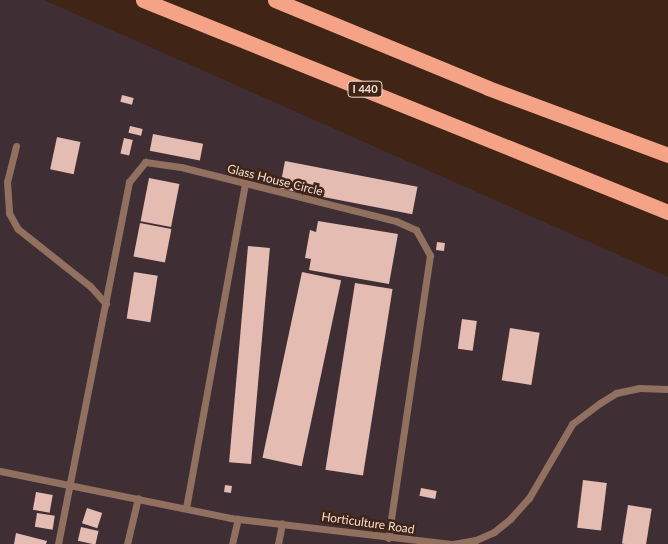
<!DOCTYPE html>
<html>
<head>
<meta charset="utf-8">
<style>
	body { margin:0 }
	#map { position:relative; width:668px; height:544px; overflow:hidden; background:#402416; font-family:Lato,sans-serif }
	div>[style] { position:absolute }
	.education>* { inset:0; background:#402e35 }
	.building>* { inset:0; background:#e4bcb2; transform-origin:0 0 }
	.service>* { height:7px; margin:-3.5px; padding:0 3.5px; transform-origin:3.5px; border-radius:3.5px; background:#91705f }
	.motorway>* { height:15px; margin:-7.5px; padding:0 7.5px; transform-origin:7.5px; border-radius:7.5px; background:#f5a386 }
	span { translate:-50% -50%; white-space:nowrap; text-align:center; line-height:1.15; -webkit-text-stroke:5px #402416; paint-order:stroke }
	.shield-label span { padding:1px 4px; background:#402416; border:1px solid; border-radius:4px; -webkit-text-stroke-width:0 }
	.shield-label { font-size:11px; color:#f4e1d8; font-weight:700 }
	.street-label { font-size:12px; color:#f4e1d8 }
</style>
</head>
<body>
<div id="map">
	<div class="education">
		<div style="clip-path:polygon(0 0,44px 0,668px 277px,668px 544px,0 544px)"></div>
	</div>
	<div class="building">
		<div style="left:122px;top:95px;width:12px;height:7px;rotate:14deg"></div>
		<div style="left:130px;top:126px;width:13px;height:7px;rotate:13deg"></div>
		<div style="left:153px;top:134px;width:51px;height:17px;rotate:11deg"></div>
		<div style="left:57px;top:137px;width:24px;height:33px;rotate:12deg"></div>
		<div style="left:124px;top:138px;width:9px;height:16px;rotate:13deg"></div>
		<div style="left:285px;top:161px;width:135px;height:28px;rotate:11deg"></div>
		<div style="left:149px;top:178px;width:31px;height:44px;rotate:11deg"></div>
		<div style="clip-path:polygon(318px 221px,398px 234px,389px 284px,309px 270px,311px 259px,305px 258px,310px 230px,316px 232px)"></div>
		<div style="left:140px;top:223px;width:32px;height:34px;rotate:11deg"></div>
		<div style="left:437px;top:242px;width:8px;height:8px;rotate:7deg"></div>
		<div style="left:248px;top:246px;width:22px;height:217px;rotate:5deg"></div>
		<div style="left:134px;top:272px;width:24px;height:47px;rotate:9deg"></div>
		<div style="left:302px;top:272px;width:40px;height:190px;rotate:12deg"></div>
		<div style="left:355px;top:283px;width:38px;height:189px;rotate:9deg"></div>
		<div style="left:462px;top:319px;width:15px;height:30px;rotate:8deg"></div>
		<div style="left:510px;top:328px;width:30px;height:53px;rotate:9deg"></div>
		<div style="left:583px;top:480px;width:24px;height:48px;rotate:7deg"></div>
		<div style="left:225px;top:485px;width:7px;height:7px;rotate:8deg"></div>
		<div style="left:421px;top:488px;width:16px;height:8px;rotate:11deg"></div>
		<div style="left:36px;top:492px;width:17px;height:18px;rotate:10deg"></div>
		<div style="left:628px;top:505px;width:24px;height:39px;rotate:9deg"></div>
		<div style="left:87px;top:508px;width:16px;height:16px;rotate:18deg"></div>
		<div style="left:37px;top:513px;width:18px;height:14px;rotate:9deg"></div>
		<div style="left:81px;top:527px;width:18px;height:14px;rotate:13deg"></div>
		<div style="clip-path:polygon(16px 533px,47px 541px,46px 544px,14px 544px)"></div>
	</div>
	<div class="service">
		<div style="left:16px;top:146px;width:37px;rotate:104deg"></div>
		<div style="left:7px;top:182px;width:31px;rotate:86deg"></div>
		<div style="left:9px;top:213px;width:18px;rotate:61deg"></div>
		<div style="left:18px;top:229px;width:92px;rotate:38.4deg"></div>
		<div style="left:90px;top:286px;width:24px;rotate:48deg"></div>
		<div style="left:0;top:471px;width:235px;rotate:11.5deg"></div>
		<div style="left:230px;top:518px;width:225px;rotate:6.7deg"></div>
		<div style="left:453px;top:544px;width:23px;rotate:-10deg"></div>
		<div style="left:476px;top:540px;width:20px;rotate:-24deg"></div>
		<div style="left:494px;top:532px;width:21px;rotate:-39deg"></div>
		<div style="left:510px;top:519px;width:28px;rotate:-48deg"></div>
		<div style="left:529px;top:498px;width:86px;rotate:-59.8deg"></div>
		<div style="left:572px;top:424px;width:35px;rotate:-37deg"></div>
		<div style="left:600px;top:403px;width:19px;rotate:-32deg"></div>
		<div style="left:616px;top:393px;width:24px;rotate:-12deg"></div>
		<div style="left:639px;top:388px;width:29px;rotate:2deg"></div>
		<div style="left:186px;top:508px;width:329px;rotate:-79.7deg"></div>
		<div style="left:58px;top:544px;width:369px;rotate:-78.9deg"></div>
		<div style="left:129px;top:182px;width:26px;rotate:-51deg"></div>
		<div style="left:145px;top:162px;width:36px;rotate:8deg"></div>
		<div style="left:181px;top:167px;width:222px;rotate:14.1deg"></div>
		<div style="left:396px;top:221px;width:22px;rotate:24deg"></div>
		<div style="left:416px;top:230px;width:29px;rotate:61deg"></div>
		<div style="left:430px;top:255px;width:286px;rotate:98.4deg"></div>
		<div style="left:127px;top:544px;width:47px;rotate:-76.6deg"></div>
		<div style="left:232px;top:544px;width:26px;rotate:-77deg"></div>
		<div style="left:278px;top:544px;width:21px;rotate:-79deg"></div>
	</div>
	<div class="motorway">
		<div style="left:143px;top:0;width:566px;rotate:21.99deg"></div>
		<div style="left:275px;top:0;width:230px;rotate:22.4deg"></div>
		<div style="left:488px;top:88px;width:192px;rotate:20.4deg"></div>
	</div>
	<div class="shield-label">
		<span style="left:365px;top:89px">I 440</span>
	</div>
	<div class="street-label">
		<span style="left:275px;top:180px;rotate:14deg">Glass House Circle</span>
		<span style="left:368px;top:523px;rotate:8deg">Horticulture Road</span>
	</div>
</div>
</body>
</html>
